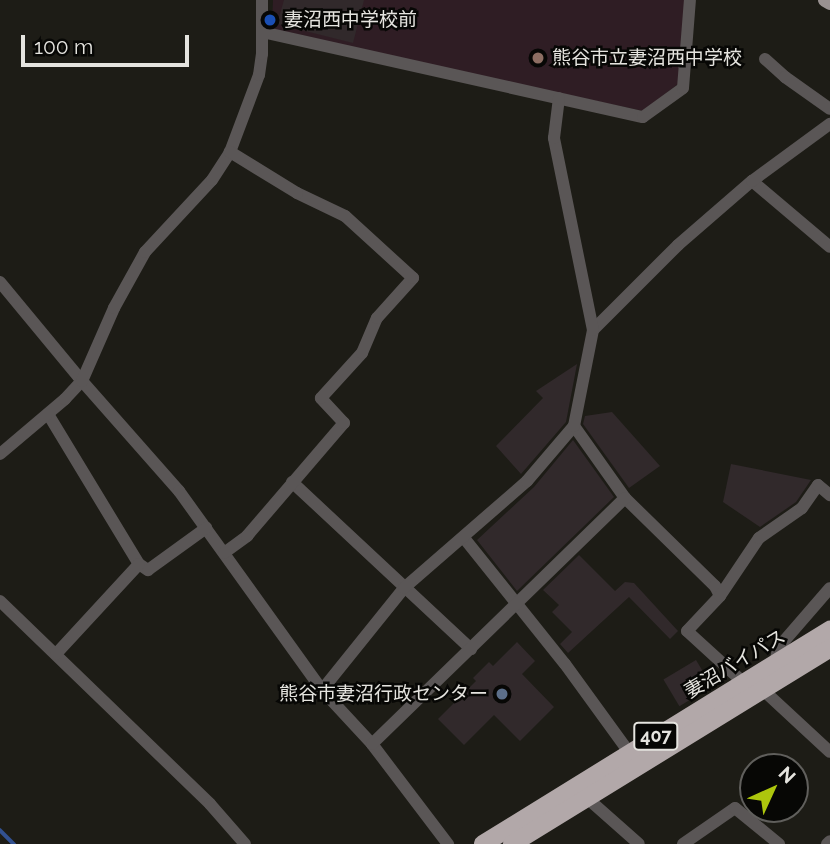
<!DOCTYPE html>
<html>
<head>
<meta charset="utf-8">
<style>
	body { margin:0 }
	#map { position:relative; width:830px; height:844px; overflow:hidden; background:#1d1c16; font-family:Raleway,"Noto Sans JP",sans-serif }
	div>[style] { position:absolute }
	.education>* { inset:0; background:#2f1d24 }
	.stream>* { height:3.5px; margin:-1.75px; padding:0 1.75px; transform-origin:1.75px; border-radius:1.75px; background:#325191 }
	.building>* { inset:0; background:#31292b; transform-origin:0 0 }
	.minor>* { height:12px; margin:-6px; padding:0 6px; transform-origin:6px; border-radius:6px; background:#5a5656 }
	.major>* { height:14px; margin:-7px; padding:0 7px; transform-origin:7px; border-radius:7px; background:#999191 }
	.highway>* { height:18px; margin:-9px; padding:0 9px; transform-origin:9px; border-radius:9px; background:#b2a8a9 }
	.dots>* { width:19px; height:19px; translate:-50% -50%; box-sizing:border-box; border:4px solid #070705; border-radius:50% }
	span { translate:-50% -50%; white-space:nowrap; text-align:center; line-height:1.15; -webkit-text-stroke:5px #070705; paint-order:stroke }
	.shield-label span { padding:2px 5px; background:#070705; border:2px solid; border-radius:5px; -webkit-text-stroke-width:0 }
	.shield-label { font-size:18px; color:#e5e4df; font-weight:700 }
	.poi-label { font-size:19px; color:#e5e4df }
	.left { translate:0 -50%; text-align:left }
	.right { translate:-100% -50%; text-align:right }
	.street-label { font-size:19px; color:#e5e4df }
	.north { position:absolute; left:739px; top:753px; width:70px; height:70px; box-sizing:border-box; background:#070705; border:2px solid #605f5c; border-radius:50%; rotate:45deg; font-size:19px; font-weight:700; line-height:28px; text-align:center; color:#e5e4df }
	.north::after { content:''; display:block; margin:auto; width:24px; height:32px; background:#adc60d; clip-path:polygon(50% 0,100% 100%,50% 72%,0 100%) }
	.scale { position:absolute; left:21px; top:35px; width:168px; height:32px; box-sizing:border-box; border:4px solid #e5e4df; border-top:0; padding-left:9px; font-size:21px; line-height:24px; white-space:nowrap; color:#e5e4df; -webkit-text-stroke:5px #070705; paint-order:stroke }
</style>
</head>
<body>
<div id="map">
	<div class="education">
		<div style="clip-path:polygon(273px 0,686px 0,678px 84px,643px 111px,278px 33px,272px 25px)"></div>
	</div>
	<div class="stream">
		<div style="left:0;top:830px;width:20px;rotate:45deg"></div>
	</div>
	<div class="building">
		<div style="clip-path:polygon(284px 0,364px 0,353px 43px,277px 24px)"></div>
		<div style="clip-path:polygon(577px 364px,566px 422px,521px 474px,496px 446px,543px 398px,536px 391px)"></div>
		<div style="clip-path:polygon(612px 412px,660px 466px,629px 488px,583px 424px,585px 416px)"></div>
		<div style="clip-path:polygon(573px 440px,614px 497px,517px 591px,477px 540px,534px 487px)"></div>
		<div style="clip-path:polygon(731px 464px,811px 480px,796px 502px,760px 527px,723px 502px)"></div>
		<div style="clip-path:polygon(579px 555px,615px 591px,625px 582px,634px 583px,678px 631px,670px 639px,629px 597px,568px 653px,560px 644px,572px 632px,552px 612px,559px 605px,543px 590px)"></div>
		<div style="clip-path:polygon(517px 642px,535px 661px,522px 674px,554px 707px,520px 741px,494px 715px,464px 745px,438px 719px,476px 681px,473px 678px,489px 662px,493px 666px)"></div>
		<div style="left:696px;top:660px;width:31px;height:38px;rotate:59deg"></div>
	</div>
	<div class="minor">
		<div style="left:262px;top:32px;width:390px;rotate:12.6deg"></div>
		<div style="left:643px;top:117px;width:49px;rotate:-35.9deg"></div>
		<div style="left:683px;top:88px;width:88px;rotate:-85.5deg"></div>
		<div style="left:765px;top:59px;width:27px;rotate:42deg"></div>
		<div style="left:785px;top:77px;width:55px;rotate:35.4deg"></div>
		<div style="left:752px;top:181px;width:102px;rotate:40.2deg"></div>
		<div style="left:0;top:282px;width:129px;rotate:50.4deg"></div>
		<div style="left:82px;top:381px;width:147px;rotate:48.6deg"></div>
		<div style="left:179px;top:491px;width:245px;rotate:54.3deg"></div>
		<div style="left:322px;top:690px;width:74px;rotate:47.2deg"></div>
		<div style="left:372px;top:744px;width:126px;rotate:52.8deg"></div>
		<div style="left:593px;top:330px;width:120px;rotate:-45deg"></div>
		<div style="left:678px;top:245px;width:98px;rotate:-40.9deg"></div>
		<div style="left:752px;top:181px;width:97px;rotate:-36.2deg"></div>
		<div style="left:48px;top:414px;width:175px;rotate:58.8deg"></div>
		<div style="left:139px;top:564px;width:11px;rotate:34deg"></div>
		<div style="left:148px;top:570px;width:72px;rotate:-35.9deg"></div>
		<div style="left:574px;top:426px;width:88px;rotate:54.7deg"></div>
		<div style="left:625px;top:498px;width:126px;rotate:44.4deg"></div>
		<div style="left:715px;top:586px;width:11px;rotate:63deg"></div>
		<div style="left:0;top:454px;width:85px;rotate:-40.2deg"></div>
		<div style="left:65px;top:399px;width:25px;rotate:-47deg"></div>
		<div style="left:82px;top:381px;width:80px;rotate:-66.3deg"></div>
		<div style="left:114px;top:308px;width:64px;rotate:-61deg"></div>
		<div style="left:145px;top:252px;width:98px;rotate:-47.1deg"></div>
		<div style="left:212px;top:180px;width:33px;rotate:-57deg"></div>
		<div style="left:230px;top:152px;width:82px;rotate:-69.4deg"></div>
		<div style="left:259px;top:75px;width:21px;rotate:-82deg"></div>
		<div style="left:262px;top:54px;width:54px;rotate:-90deg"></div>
		<div style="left:292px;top:482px;width:245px;rotate:43deg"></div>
		<div style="left:464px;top:538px;width:161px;rotate:51.3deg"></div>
		<div style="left:565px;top:664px;width:109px;rotate:54deg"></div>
		<div style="left:224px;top:553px;width:29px;rotate:-36deg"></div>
		<div style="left:247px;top:536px;width:149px;rotate:-49.4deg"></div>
		<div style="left:344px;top:423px;width:34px;rotate:-133deg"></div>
		<div style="left:321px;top:398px;width:61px;rotate:-47.7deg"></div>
		<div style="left:362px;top:353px;width:38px;rotate:-67deg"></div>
		<div style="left:377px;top:318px;width:54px;rotate:-48deg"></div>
		<div style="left:413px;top:278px;width:92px;rotate:-137.6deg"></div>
		<div style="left:345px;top:216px;width:53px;rotate:-154.4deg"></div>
		<div style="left:297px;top:193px;width:79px;rotate:-148.5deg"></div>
		<div style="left:0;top:601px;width:292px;rotate:44deg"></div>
		<div style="left:210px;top:804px;width:53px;rotate:48.8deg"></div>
		<div style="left:56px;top:654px;width:122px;rotate:-47.3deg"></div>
		<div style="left:775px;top:665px;width:17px;rotate:-80deg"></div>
		<div style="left:778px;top:648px;width:79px;rotate:-49.1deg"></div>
		<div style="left:744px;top:683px;width:77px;rotate:-137.6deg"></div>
		<div style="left:687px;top:631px;width:48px;rotate:-46.7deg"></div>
		<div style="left:720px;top:596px;width:70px;rotate:-56.1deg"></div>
		<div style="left:759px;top:538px;width:52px;rotate:-34.9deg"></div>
		<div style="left:802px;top:508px;width:28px;rotate:-55deg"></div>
		<div style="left:818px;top:485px;width:16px;rotate:40deg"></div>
		<div style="left:322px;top:690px;width:131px;rotate:-51.2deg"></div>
		<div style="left:404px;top:588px;width:163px;rotate:-41deg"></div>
		<div style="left:527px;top:481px;width:72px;rotate:-49.5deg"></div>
		<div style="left:574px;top:426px;width:98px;rotate:-78.8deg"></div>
		<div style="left:593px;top:330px;width:196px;rotate:-101.5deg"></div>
		<div style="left:554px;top:138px;width:40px;rotate:-82.9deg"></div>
		<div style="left:763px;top:690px;width:91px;rotate:42.8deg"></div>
		<div style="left:372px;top:744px;width:353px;rotate:-44.2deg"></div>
		<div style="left:587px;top:798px;width:69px;rotate:41.5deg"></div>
		<div style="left:683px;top:844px;width:63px;rotate:-34.7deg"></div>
		<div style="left:735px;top:808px;width:57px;rotate:39.3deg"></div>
		<div style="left:827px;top:844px;width:4px;rotate:-45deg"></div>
	</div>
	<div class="major">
		<div style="left:825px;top:0;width:6px;rotate:31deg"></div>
	</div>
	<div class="highway">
		<div style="left:483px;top:844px;width:408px;rotate:-31.7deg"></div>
		<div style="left:512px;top:844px;width:374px;rotate:-31.6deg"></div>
	</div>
	<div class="dots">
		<div style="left:270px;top:20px;background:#1a4fb4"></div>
		<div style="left:538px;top:58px;background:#8d6e63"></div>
		<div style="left:502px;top:694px;background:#5c6f8a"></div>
	</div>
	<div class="shield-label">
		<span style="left:656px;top:736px">407</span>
	</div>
	<div class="poi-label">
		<span class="left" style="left:284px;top:20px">妻沼西中学校前</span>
		<span class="left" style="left:552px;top:58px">熊谷市立妻沼西中学校</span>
		<span class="right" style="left:488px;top:694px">熊谷市妻沼行政センター</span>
	</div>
	<div class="street-label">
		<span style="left:735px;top:664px;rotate:-31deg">妻沼バイパス</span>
	</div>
	<div class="north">N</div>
	<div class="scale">100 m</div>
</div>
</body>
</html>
